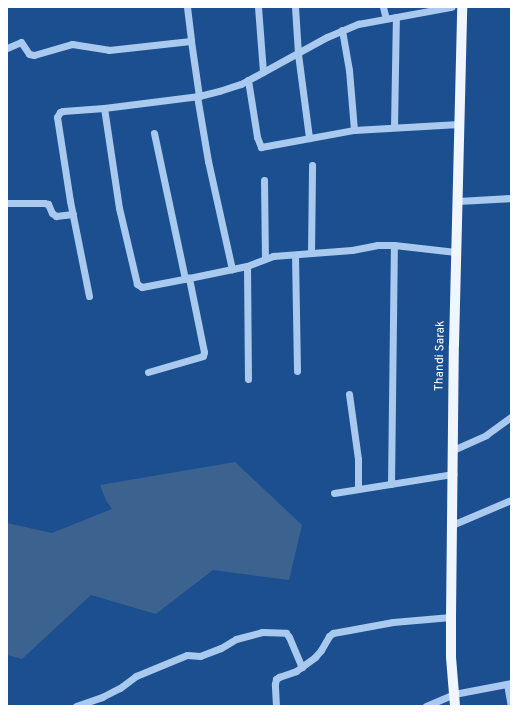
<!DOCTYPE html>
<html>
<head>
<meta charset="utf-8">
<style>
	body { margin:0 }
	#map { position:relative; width:518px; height:713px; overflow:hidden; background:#1b4f8f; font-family:Overpass,sans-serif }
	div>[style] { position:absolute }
	.water>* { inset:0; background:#3c6290 }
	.minor>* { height:7px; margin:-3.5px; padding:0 3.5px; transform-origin:3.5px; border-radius:3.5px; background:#a9c9ee }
	.major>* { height:10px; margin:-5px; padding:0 5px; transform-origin:5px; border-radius:5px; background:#f0f6ff }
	span { translate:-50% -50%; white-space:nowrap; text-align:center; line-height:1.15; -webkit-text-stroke:3px #1b4f8f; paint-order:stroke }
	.street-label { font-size:12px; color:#fff }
	.frame { position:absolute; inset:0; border:8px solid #fff; pointer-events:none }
</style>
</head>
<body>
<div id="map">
	<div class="water">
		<div style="clip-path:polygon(235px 462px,302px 525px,289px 580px,213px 570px,156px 614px,91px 595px,22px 659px,7px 655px,7px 523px,52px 533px,112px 509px,106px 500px,100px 485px)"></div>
	</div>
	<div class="minor">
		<div style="left:187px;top:7px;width:34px;rotate:83deg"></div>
		<div style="left:258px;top:7px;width:65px;rotate:85.6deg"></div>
		<div style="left:295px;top:7px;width:47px;rotate:86.3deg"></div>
		<div style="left:298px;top:54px;width:85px;rotate:82.5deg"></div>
		<div style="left:383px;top:7px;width:12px;rotate:76deg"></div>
		<div style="left:342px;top:30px;width:41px;rotate:80.1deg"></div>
		<div style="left:349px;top:70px;width:60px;rotate:85.2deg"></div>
		<div style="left:7px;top:48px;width:15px;rotate:-23deg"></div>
		<div style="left:21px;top:42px;width:14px;rotate:56deg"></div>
		<div style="left:29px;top:54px;width:5px;rotate:11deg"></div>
		<div style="left:34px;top:55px;width:40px;rotate:-16deg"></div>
		<div style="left:72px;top:44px;width:37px;rotate:9deg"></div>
		<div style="left:109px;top:50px;width:82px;rotate:-6.3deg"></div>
		<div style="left:191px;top:41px;width:56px;rotate:81.7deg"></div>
		<div style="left:248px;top:80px;width:58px;rotate:81deg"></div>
		<div style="left:257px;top:137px;width:11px;rotate:68deg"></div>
		<div style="left:261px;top:147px;width:95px;rotate:-10.4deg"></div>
		<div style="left:354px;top:130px;width:105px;rotate:-3.3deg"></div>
		<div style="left:197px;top:96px;width:66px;rotate:80.4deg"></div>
		<div style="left:208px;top:161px;width:111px;rotate:77.5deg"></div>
		<div style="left:394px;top:127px;width:110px;rotate:-89deg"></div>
		<div style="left:154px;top:133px;width:149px;rotate:78deg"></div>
		<div style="left:264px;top:180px;width:78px;rotate:89.3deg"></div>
		<div style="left:458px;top:201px;width:53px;rotate:-3.2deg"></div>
		<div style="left:7px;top:203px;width:37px"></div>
		<div style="left:44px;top:203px;width:4px;rotate:14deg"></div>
		<div style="left:48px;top:204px;width:10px;rotate:66deg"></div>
		<div style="left:52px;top:213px;width:5px;rotate:37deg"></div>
		<div style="left:56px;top:216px;width:17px;rotate:-7deg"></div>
		<div style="left:311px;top:253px;width:88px;rotate:-89.3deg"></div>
		<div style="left:295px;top:255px;width:116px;rotate:89deg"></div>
		<div style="left:247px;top:266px;width:113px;rotate:89.5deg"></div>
		<div style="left:189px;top:278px;width:48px;rotate:169.2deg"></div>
		<div style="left:142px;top:287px;width:6px;rotate:-149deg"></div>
		<div style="left:137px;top:284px;width:78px;rotate:-103.3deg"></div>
		<div style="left:119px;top:208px;width:101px;rotate:-98.5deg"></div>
		<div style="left:104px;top:108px;width:96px;rotate:-7.2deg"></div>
		<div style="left:199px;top:96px;width:21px;rotate:-14deg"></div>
		<div style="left:219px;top:91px;width:23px;rotate:-18deg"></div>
		<div style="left:241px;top:84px;width:98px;rotate:-28.7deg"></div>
		<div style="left:327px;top:37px;width:34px;rotate:-23deg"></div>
		<div style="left:358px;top:24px;width:95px;rotate:-10.4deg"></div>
		<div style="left:89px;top:296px;width:97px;rotate:-101.3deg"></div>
		<div style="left:70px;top:201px;width:85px;rotate:-98.8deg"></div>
		<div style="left:57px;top:117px;width:6px;rotate:-59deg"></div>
		<div style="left:60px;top:112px;width:3px;rotate:-18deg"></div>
		<div style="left:63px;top:111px;width:41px;rotate:-4.2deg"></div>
		<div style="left:148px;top:372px;width:57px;rotate:-16.2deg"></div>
		<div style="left:203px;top:356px;width:4px;rotate:-76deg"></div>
		<div style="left:204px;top:352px;width:76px;rotate:-101.5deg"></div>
		<div style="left:189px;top:278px;width:59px;rotate:-11.7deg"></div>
		<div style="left:247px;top:266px;width:28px;rotate:-21deg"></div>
		<div style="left:273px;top:256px;width:79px;rotate:-4.3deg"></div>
		<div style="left:352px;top:250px;width:25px;rotate:-11deg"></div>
		<div style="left:377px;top:245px;width:17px"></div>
		<div style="left:394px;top:245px;width:62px;rotate:6.4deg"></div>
		<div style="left:349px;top:394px;width:66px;rotate:82.1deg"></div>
		<div style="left:358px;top:459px;width:29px;rotate:90deg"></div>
		<div style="left:453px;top:450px;width:36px;rotate:-24deg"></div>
		<div style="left:486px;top:435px;width:31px;rotate:-36deg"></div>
		<div style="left:391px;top:484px;width:239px;rotate:-89.3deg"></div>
		<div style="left:334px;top:493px;width:121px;rotate:-9.1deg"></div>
		<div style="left:452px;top:525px;width:64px;rotate:-23deg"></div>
		<div style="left:507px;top:684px;width:22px;rotate:80deg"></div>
		<div style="left:76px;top:706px;width:28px;rotate:-19deg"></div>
		<div style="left:102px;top:697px;width:20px;rotate:-27deg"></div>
		<div style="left:120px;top:688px;width:20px;rotate:-37deg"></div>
		<div style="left:136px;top:676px;width:55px;rotate:-22.4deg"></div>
		<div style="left:187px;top:655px;width:13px;rotate:4deg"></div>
		<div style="left:200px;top:656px;width:22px;rotate:-21deg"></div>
		<div style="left:221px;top:648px;width:17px;rotate:-31deg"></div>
		<div style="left:236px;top:639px;width:27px;rotate:-15deg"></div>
		<div style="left:262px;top:632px;width:24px;rotate:2deg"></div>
		<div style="left:286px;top:633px;width:5px;rotate:53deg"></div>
		<div style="left:289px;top:637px;width:33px;rotate:67deg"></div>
		<div style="left:276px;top:706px;width:22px;rotate:-93deg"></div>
		<div style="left:275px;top:684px;width:5px;rotate:-79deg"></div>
		<div style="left:276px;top:679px;width:4px;rotate:-34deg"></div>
		<div style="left:279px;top:677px;width:18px;rotate:-19deg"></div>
		<div style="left:296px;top:671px;width:24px;rotate:-36deg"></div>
		<div style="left:315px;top:657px;width:9px;rotate:-49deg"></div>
		<div style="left:321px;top:650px;width:16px;rotate:-60deg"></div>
		<div style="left:329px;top:636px;width:5px;rotate:-37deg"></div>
		<div style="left:333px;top:633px;width:61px;rotate:-10.4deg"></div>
		<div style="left:393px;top:622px;width:58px;rotate:-4.9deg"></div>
		<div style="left:426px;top:706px;width:30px;rotate:-23deg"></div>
		<div style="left:454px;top:694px;width:58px;rotate:-10.9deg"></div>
	</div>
	<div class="major">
		<div style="left:455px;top:706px;width:49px;rotate:-94.7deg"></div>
		<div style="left:451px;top:657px;width:40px;rotate:-90deg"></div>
		<div style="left:451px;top:617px;width:272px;rotate:-89.4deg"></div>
		<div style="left:454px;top:345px;width:338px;rotate:-88.6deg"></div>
	</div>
	<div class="street-label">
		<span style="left:441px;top:356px;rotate:-89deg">Thandi Sarak</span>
	</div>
	<div class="frame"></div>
</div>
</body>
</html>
